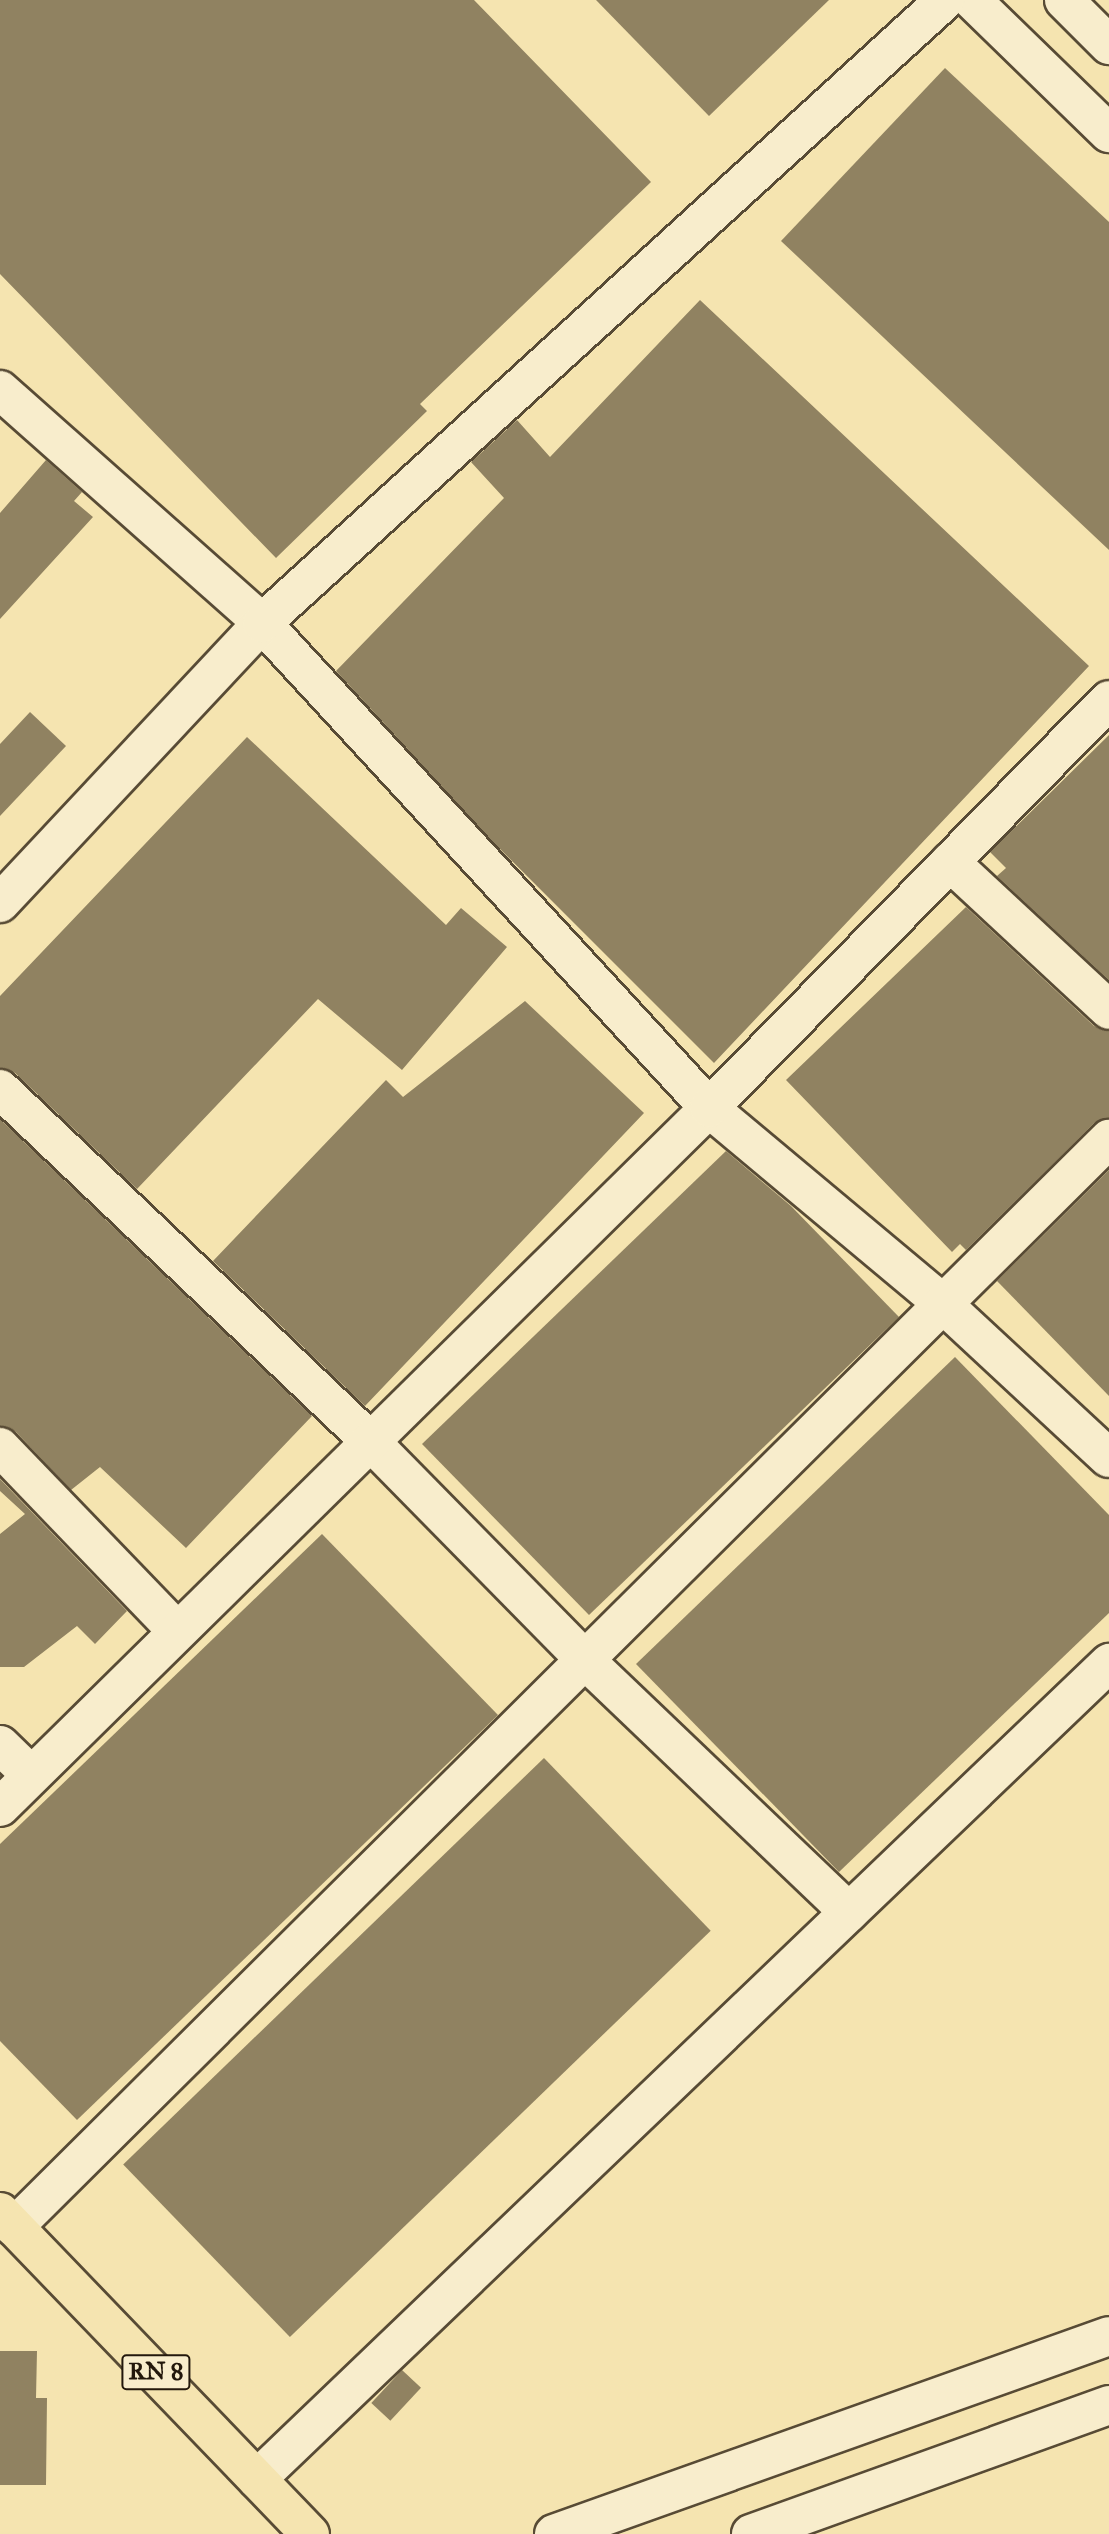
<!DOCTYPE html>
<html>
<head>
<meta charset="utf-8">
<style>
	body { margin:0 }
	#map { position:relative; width:1109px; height:2534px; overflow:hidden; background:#f5e4b0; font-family:"IM FELL Great Primer",serif }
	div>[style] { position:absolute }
	.building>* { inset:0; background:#908261; transform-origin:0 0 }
	.roads { filter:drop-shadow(2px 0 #584b35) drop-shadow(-2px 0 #584b35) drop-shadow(0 2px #584b35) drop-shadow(0 -2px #584b35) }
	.minor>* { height:38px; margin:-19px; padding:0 19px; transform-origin:19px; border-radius:19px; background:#f8edcc }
	.primary>* { height:38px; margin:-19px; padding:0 19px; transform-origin:19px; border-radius:19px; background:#f5e4b0 }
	span { translate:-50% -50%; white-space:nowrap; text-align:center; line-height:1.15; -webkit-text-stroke:6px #f8edcc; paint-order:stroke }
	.shield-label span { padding:2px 5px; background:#f8edcc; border:2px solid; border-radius:5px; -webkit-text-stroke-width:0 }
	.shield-label { font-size:24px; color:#23180c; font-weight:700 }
</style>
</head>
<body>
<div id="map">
	<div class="building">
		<div style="clip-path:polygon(0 0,474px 0,651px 182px,420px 404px,427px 411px,276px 558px,0 274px)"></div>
		<div style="clip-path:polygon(596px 0,829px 0,709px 116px)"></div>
		<div style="clip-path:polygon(945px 68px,1109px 222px,1109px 550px,781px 241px)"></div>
		<div style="clip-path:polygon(700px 300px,1089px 666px,714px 1063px,490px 839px,336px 671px,504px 498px,471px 462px,517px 420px,550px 457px)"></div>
		<div style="clip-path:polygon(46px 460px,82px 492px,74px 501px,93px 517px,0 619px,0 513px)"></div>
		<div style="clip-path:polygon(30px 712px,66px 746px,0 816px,0 744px)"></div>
		<div style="clip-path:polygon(1109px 735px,1109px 980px,997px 876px,1006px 868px,990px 852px)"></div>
		<div style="clip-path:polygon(247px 737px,446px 925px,461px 908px,507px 947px,402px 1070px,318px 999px,137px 1189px,15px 1073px,0 1068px,0 996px)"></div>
		<div style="clip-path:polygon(966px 907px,1094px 1026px,1109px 1031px,1109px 1118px,1094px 1123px,966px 1250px,960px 1244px,952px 1252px,786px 1080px)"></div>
		<div style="clip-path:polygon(525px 1001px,644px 1113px,365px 1406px,213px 1261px,386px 1080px,403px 1097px)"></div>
		<div style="clip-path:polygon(0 1119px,312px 1416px,186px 1548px,100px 1467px,71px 1490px,16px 1432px,0 1426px)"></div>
		<div style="clip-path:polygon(726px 1151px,791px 1206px,899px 1317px,589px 1615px,422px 1444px)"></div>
		<div style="clip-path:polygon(1109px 1170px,1109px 1396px,997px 1281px)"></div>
		<div style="clip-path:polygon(955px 1357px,1109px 1515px,1109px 1613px,839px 1872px,636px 1664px)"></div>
		<div style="clip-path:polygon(0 1479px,127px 1611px,95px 1644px,77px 1626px,24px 1667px,0 1667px,0 1534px,25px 1514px,0 1491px)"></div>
		<div style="clip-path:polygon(322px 1534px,498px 1715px,77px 2120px,0 2041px,0 1844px)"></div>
		<div style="left:544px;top:1758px;width:240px;height:585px;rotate:46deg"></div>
		<div style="clip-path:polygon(0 2351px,37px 2351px,36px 2398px,47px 2398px,46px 2485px,0 2485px)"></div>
		<div style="left:402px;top:2370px;width:26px;height:45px;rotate:43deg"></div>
	</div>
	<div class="roads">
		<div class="minor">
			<div style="left:972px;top:0;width:191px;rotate:44.2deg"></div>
			<div style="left:1064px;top:0;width:64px;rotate:45deg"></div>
			<div style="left:0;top:390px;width:351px;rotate:41.6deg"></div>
			<div style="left:262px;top:623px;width:660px;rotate:47.33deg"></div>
			<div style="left:709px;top:1108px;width:305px;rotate:39.9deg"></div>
			<div style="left:943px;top:1304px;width:226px;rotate:42.9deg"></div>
			<div style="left:950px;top:862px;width:217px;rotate:42.9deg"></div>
			<div style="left:0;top:903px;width:383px;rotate:-46.9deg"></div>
			<div style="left:262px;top:623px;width:924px;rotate:-42.37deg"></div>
			<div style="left:0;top:1089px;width:511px;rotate:43.57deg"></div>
			<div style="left:370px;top:1441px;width:307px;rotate:45.5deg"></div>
			<div style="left:585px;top:1660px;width:365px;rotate:43.7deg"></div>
			<div style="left:0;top:1447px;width:252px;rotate:46.1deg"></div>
			<div style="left:0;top:1745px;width:43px;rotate:44.1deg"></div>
			<div style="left:0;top:1807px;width:996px;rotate:-44.59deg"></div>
			<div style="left:709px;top:1108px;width:571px;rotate:-45.57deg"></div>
			<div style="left:14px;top:2227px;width:1544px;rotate:-44.82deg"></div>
			<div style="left:257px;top:2479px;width:1180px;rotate:-43.76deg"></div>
			<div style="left:554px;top:2534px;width:589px;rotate:-19.63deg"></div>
			<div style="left:751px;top:2534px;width:381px;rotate:-19.8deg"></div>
		</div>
		<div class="primary">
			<div style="left:0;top:2212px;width:447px;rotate:46.1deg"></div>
		</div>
	</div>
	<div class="shield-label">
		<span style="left:156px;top:2372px">RN 8</span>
	</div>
</div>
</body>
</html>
